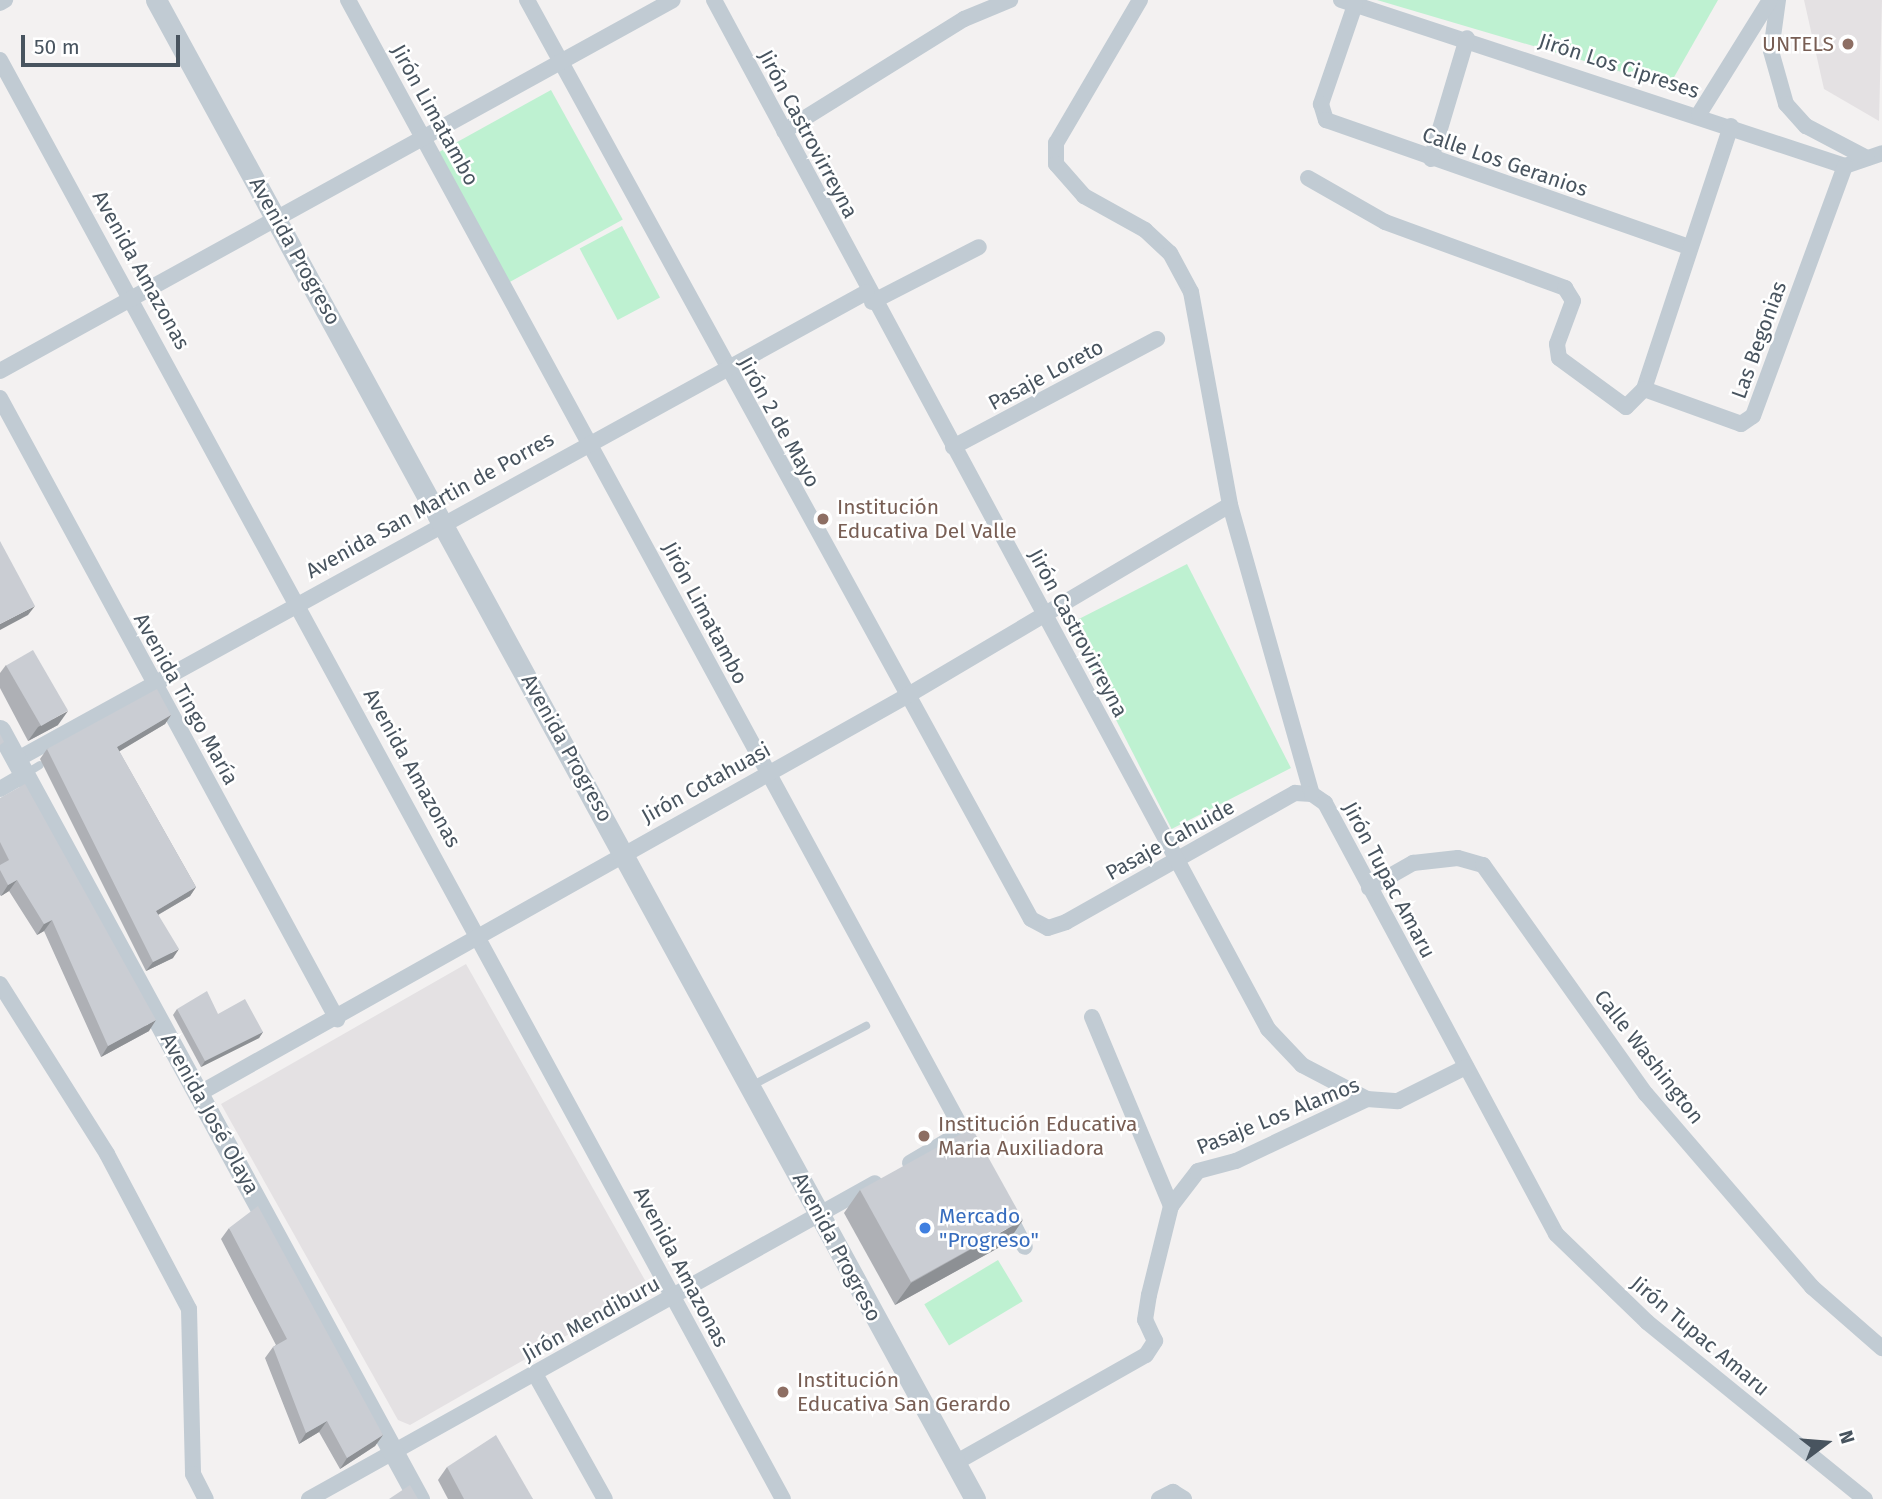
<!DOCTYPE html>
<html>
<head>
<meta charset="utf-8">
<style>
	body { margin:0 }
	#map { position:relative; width:1882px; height:1499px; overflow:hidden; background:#f3f1f1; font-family:"Fira Sans",sans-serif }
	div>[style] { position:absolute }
	.education>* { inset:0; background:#e4e1e3 }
	.green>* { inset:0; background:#bef1d1; transform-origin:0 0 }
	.service>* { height:8px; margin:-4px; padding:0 4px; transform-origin:4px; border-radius:4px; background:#c1cbd3 }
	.minor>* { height:16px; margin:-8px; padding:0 8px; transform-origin:8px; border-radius:8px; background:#c1cbd3 }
	.tertiary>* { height:21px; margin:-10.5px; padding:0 10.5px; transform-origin:10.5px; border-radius:10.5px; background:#c1cbd3 }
	.wall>* { inset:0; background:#aeb0b5 }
	.shaded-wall>* { inset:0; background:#8d9094 }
	.building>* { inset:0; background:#cacdd3; transform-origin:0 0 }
	.dots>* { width:19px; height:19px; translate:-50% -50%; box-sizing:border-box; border:4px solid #fff; border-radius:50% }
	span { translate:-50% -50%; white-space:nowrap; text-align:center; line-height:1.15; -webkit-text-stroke:5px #fff; paint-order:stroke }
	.education-label { font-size:21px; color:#785e54 }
	.right { translate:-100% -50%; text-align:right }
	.left { translate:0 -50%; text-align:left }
	.street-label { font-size:21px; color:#48545f }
	.shop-label { font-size:21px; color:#366cbe }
	.north { position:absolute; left:1791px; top:1408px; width:70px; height:70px; -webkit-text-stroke:5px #fff; paint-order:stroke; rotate:74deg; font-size:19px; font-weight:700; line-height:28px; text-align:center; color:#48545f }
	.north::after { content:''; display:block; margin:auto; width:24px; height:32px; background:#48545f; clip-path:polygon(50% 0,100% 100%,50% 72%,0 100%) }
	.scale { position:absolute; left:21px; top:35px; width:159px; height:32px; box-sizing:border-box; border:4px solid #48545f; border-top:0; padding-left:9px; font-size:21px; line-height:24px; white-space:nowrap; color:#48545f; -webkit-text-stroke:5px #fff; paint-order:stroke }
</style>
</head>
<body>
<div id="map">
	<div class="education">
		<div style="clip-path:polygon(1804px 0,1882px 0,1879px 121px,1824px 89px)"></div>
		<div style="clip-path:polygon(466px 964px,646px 1282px,641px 1293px,410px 1425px,398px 1420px,221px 1104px)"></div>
	</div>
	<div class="green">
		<div style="clip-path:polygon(1377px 0,1718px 0,1669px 86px)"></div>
		<div style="left:551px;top:90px;width:148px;height:132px;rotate:61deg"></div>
		<div style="left:622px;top:226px;width:81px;height:48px;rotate:62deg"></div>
		<div style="left:1187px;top:564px;width:229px;height:134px;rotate:63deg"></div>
		<div style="left:998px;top:1260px;width:48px;height:86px;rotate:59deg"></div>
	</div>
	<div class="service">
		<div style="left:25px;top:774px;width:17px;rotate:-31deg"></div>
		<div style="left:751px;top:1086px;width:130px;rotate:-27.6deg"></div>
	</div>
	<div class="minor">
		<div style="left:348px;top:0;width:1308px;rotate:61.46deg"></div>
		<div style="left:527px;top:0;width:1048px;rotate:61.26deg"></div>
		<div style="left:1031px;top:919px;width:19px;rotate:28deg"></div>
		<div style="left:1048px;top:928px;width:19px;rotate:-18deg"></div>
		<div style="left:1066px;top:922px;width:263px;rotate:-29.4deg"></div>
		<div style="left:1295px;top:793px;width:17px;rotate:3deg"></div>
		<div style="left:714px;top:0;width:1169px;rotate:61.7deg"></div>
		<div style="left:1268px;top:1029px;width:50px;rotate:46.6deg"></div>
		<div style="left:1302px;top:1065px;width:73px;rotate:27.6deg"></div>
		<div style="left:1140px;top:0;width:166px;rotate:120.4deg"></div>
		<div style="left:1056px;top:143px;width:21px;rotate:90deg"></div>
		<div style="left:1056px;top:164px;width:43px;rotate:48.8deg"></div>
		<div style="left:1084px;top:196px;width:70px;rotate:29.1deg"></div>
		<div style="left:1145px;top:230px;width:34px;rotate:43deg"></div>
		<div style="left:1170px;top:253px;width:44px;rotate:61.7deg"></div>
		<div style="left:1191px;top:292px;width:217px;rotate:79.6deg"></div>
		<div style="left:1230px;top:505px;width:300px;rotate:74.2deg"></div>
		<div style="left:1312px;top:794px;width:16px;rotate:35deg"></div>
		<div style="left:1325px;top:803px;width:489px;rotate:61.8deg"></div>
		<div style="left:1556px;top:1234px;width:127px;rotate:44deg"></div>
		<div style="left:1647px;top:1322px;width:281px;rotate:39.1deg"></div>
		<div style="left:1341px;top:0;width:531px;rotate:18.23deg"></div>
		<div style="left:1845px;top:166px;width:39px;rotate:-19deg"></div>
		<div style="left:1778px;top:0;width:51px;rotate:97.8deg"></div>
		<div style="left:1771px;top:51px;width:55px;rotate:74.2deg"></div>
		<div style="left:1786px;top:104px;width:30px;rotate:48deg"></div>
		<div style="left:1806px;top:126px;width:69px;rotate:27.7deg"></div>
		<div style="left:0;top:3px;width:6px;rotate:-31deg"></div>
		<div style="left:1355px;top:5px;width:105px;rotate:109deg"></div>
		<div style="left:1321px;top:104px;width:17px;rotate:73deg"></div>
		<div style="left:1326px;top:120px;width:384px;rotate:19.3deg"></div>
		<div style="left:0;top:60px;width:1638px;rotate:61.45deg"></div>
		<div style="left:1699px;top:114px;width:134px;rotate:-58.1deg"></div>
		<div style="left:784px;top:131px;width:212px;rotate:-31.9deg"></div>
		<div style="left:964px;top:19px;width:50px;rotate:-22.4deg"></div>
		<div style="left:1431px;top:159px;width:126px;rotate:-73.4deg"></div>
		<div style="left:1308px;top:178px;width:89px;rotate:29.7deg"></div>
		<div style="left:1385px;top:222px;width:192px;rotate:20.1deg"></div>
		<div style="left:1565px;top:288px;width:15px;rotate:58deg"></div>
		<div style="left:1573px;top:301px;width:46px;rotate:110.4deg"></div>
		<div style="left:1557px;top:344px;width:14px;rotate:82deg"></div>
		<div style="left:1559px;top:358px;width:83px;rotate:36.2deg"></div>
		<div style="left:1626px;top:407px;width:25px;rotate:-45deg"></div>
		<div style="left:1644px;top:389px;width:277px;rotate:-71.7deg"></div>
		<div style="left:872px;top:302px;width:120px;rotate:-27.2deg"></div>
		<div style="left:0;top:371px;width:768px;rotate:-28.87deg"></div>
		<div style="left:1644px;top:389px;width:103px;rotate:19.8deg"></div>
		<div style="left:1741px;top:424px;width:14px;rotate:-34deg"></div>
		<div style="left:1753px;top:416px;width:266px;rotate:-69.8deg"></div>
		<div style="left:0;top:398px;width:707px;rotate:61.51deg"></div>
		<div style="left:953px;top:447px;width:231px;rotate:-27.9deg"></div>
		<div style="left:16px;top:760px;width:971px;rotate:-28.81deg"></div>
		<div style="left:0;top:789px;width:28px;rotate:-30deg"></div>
		<div style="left:1369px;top:888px;width:51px;rotate:-29.6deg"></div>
		<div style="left:1413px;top:863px;width:45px;rotate:-6.3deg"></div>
		<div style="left:1458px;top:858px;width:26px;rotate:16deg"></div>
		<div style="left:1483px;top:865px;width:281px;rotate:54.6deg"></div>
		<div style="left:1646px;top:1094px;width:255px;rotate:49.3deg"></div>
		<div style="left:1812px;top:1287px;width:93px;rotate:41.1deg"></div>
		<div style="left:0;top:984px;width:201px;rotate:57.8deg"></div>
		<div style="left:107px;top:1154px;width:175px;rotate:62.1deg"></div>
		<div style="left:189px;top:1309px;width:165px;rotate:88.6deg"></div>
		<div style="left:193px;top:1474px;width:28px;rotate:63deg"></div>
		<div style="left:1092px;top:1017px;width:205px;rotate:67.3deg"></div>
		<div style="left:200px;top:1093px;width:809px;rotate:-29.32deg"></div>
		<div style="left:905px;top:697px;width:377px;rotate:-30.6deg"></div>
		<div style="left:910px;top:1163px;width:63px;rotate:-30.7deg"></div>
		<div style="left:1007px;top:1212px;width:39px;rotate:63deg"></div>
		<div style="left:535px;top:1374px;width:143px;rotate:60.8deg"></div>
		<div style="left:955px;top:1463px;width:219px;rotate:-29.5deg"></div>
		<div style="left:1146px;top:1355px;width:17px;rotate:-57deg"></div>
		<div style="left:1155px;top:1341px;width:23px;rotate:-115deg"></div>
		<div style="left:1145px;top:1320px;width:25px;rotate:-81deg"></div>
		<div style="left:1149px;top:1295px;width:92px;rotate:-76.1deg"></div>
		<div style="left:1171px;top:1206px;width:44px;rotate:-52.4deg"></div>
		<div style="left:1198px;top:1171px;width:39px;rotate:-15deg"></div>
		<div style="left:1236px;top:1161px;width:145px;rotate:-25.3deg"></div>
		<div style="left:1367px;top:1099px;width:31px;rotate:4deg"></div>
		<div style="left:1398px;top:1101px;width:76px;rotate:-26.6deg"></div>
		<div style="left:309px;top:1499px;width:648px;rotate:-29.17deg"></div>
		<div style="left:1159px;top:1499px;width:16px;rotate:-27deg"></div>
		<div style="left:1173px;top:1492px;width:13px;rotate:32deg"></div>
	</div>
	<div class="tertiary">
		<div style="left:156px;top:0;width:1708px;rotate:61.35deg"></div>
		<div style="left:0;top:730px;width:876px;rotate:61.42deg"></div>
	</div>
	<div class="wall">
		<div style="clip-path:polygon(6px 665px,58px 725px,28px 741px,0 688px,0 673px)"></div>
		<div style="clip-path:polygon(171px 715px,165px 724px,119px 751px,196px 887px,190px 896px,158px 915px,173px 958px,146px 971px,40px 759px,47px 749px)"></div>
		<div style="clip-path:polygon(0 798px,149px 1031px,101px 1057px,44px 931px,37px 935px,9px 891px,1px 896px,0 895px)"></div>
		<div style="clip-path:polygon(177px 1009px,218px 1014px,263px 1032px,259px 1038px,201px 1067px,173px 1015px)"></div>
		<div style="clip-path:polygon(860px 1190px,1007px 1243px,895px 1305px,844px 1213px)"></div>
		<div style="clip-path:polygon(229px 1228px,383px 1435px,375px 1446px,340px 1469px,319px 1432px,299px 1444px,265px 1358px,273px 1347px,276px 1345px,221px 1239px)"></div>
		<div style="clip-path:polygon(447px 1467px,533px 1499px,448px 1499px,438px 1480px)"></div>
	</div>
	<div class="shaded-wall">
		<div style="clip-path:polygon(35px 606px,28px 615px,0 630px,0 624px)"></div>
		<div style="clip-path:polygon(68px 711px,58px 725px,28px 741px,38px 727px)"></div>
		<div style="clip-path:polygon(171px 715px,165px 724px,110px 757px,117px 747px)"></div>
		<div style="clip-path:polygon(17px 880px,9px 891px,1px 896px,8px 885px)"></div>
		<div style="clip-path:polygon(196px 887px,190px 896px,149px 920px,156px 911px)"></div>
		<div style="clip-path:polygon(52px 920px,44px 931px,37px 935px,44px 924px)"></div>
		<div style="clip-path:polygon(179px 949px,173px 958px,146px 971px,153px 962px)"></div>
		<div style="clip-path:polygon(156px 1020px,149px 1031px,101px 1057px,108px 1046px)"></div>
		<div style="clip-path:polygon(263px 1032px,259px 1038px,201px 1067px,205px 1061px)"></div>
		<div style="clip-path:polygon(1023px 1220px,1007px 1243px,895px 1305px,911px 1283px)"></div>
		<div style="clip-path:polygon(327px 1421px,319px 1432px,299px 1444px,306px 1433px)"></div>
		<div style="clip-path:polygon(383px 1435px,375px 1446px,340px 1469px,347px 1458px)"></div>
	</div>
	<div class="building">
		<div style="clip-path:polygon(0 541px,35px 606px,0 624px)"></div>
		<div style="left:33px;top:650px;width:70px;height:31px;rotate:60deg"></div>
		<div style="clip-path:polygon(157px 689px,171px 715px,117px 747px,196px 887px,156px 911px,179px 949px,153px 962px,47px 749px)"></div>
		<div style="clip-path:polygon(0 734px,4px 742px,0 745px)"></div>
		<div style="clip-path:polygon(25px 784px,156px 1020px,108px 1046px,52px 920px,44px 924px,17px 880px,8px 885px,0 870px,0 865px,9px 860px,0 842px,0 798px)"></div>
		<div style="clip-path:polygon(207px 991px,218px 1014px,245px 999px,263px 1032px,205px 1061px,177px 1009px)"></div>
		<div style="left:972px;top:1128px;width:105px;height:128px;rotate:61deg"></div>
		<div style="clip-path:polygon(258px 1206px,383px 1435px,347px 1458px,327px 1421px,306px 1433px,273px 1347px,287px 1339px,229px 1228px)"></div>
		<div style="clip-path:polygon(496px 1435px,533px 1499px,464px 1499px,447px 1467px)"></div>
		<div style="clip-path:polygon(410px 1485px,418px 1499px,389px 1499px)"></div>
	</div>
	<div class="dots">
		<div style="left:1848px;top:44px;background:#8d6e63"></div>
		<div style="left:823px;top:519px;background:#8d6e63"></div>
		<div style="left:924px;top:1136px;background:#8d6e63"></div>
		<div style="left:925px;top:1228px;background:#3f7fe0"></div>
		<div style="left:783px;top:1392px;background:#8d6e63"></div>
	</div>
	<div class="education-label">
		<span class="right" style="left:1834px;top:44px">UNTELS</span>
		<span class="left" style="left:837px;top:519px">Institución<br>Educativa Del Valle</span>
		<span class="left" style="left:938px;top:1136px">Institución Educativa<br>Maria Auxiliadora</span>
		<span class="left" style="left:797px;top:1392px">Institución<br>Educativa San Gerardo</span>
	</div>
	<div class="street-label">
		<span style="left:1619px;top:66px;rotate:18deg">Jirón Los Cipreses</span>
		<span style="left:435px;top:115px;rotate:61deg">Jirón Limatambo</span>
		<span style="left:808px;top:134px;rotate:62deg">Jirón Castrovirreyna</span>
		<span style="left:1505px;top:162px;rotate:19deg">Calle Los Geranios</span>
		<span style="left:295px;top:251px;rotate:61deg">Avenida Progreso</span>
		<span style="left:141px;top:270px;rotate:61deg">Avenida Amazonas</span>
		<span style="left:1759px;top:340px;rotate:-70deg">Las Begonias</span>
		<span style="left:1046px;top:375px;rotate:-28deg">Pasaje Loreto</span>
		<span style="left:779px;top:422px;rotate:61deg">Jirón 2 de Mayo</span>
		<span style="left:430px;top:505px;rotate:-29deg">Avenida San Martin de Porres</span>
		<span style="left:705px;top:613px;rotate:62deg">Jirón Limatambo</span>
		<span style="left:1078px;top:633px;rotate:62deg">Jirón Castrovirreyna</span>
		<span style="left:186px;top:699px;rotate:61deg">Avenida Tingo María</span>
		<span style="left:567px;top:748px;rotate:61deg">Avenida Progreso</span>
		<span style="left:412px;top:768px;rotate:61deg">Avenida Amazonas</span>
		<span style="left:706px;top:783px;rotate:-29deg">Jirón Cotahuasi</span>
		<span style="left:1170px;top:840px;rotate:-29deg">Pasaje Cahuide</span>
		<span style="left:1389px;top:880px;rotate:62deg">Jirón Tupac Amaru</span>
		<span style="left:1649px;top:1057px;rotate:52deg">Calle Washington</span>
		<span style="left:210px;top:1114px;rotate:61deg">Avenida José Olaya</span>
		<span style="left:1278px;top:1116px;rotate:-22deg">Pasaje Los Alamos</span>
		<span style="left:837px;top:1247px;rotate:62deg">Avenida Progreso</span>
		<span style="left:681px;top:1267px;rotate:62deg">Avenida Amazonas</span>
		<span style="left:591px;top:1319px;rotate:-29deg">Jirón Mendiburu</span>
		<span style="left:1700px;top:1336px;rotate:40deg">Jirón Tupac Amaru</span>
	</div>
	<div class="shop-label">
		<span class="left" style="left:939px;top:1228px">Mercado<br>"Progreso"</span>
	</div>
	<div class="north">N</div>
	<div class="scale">50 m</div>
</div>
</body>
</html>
